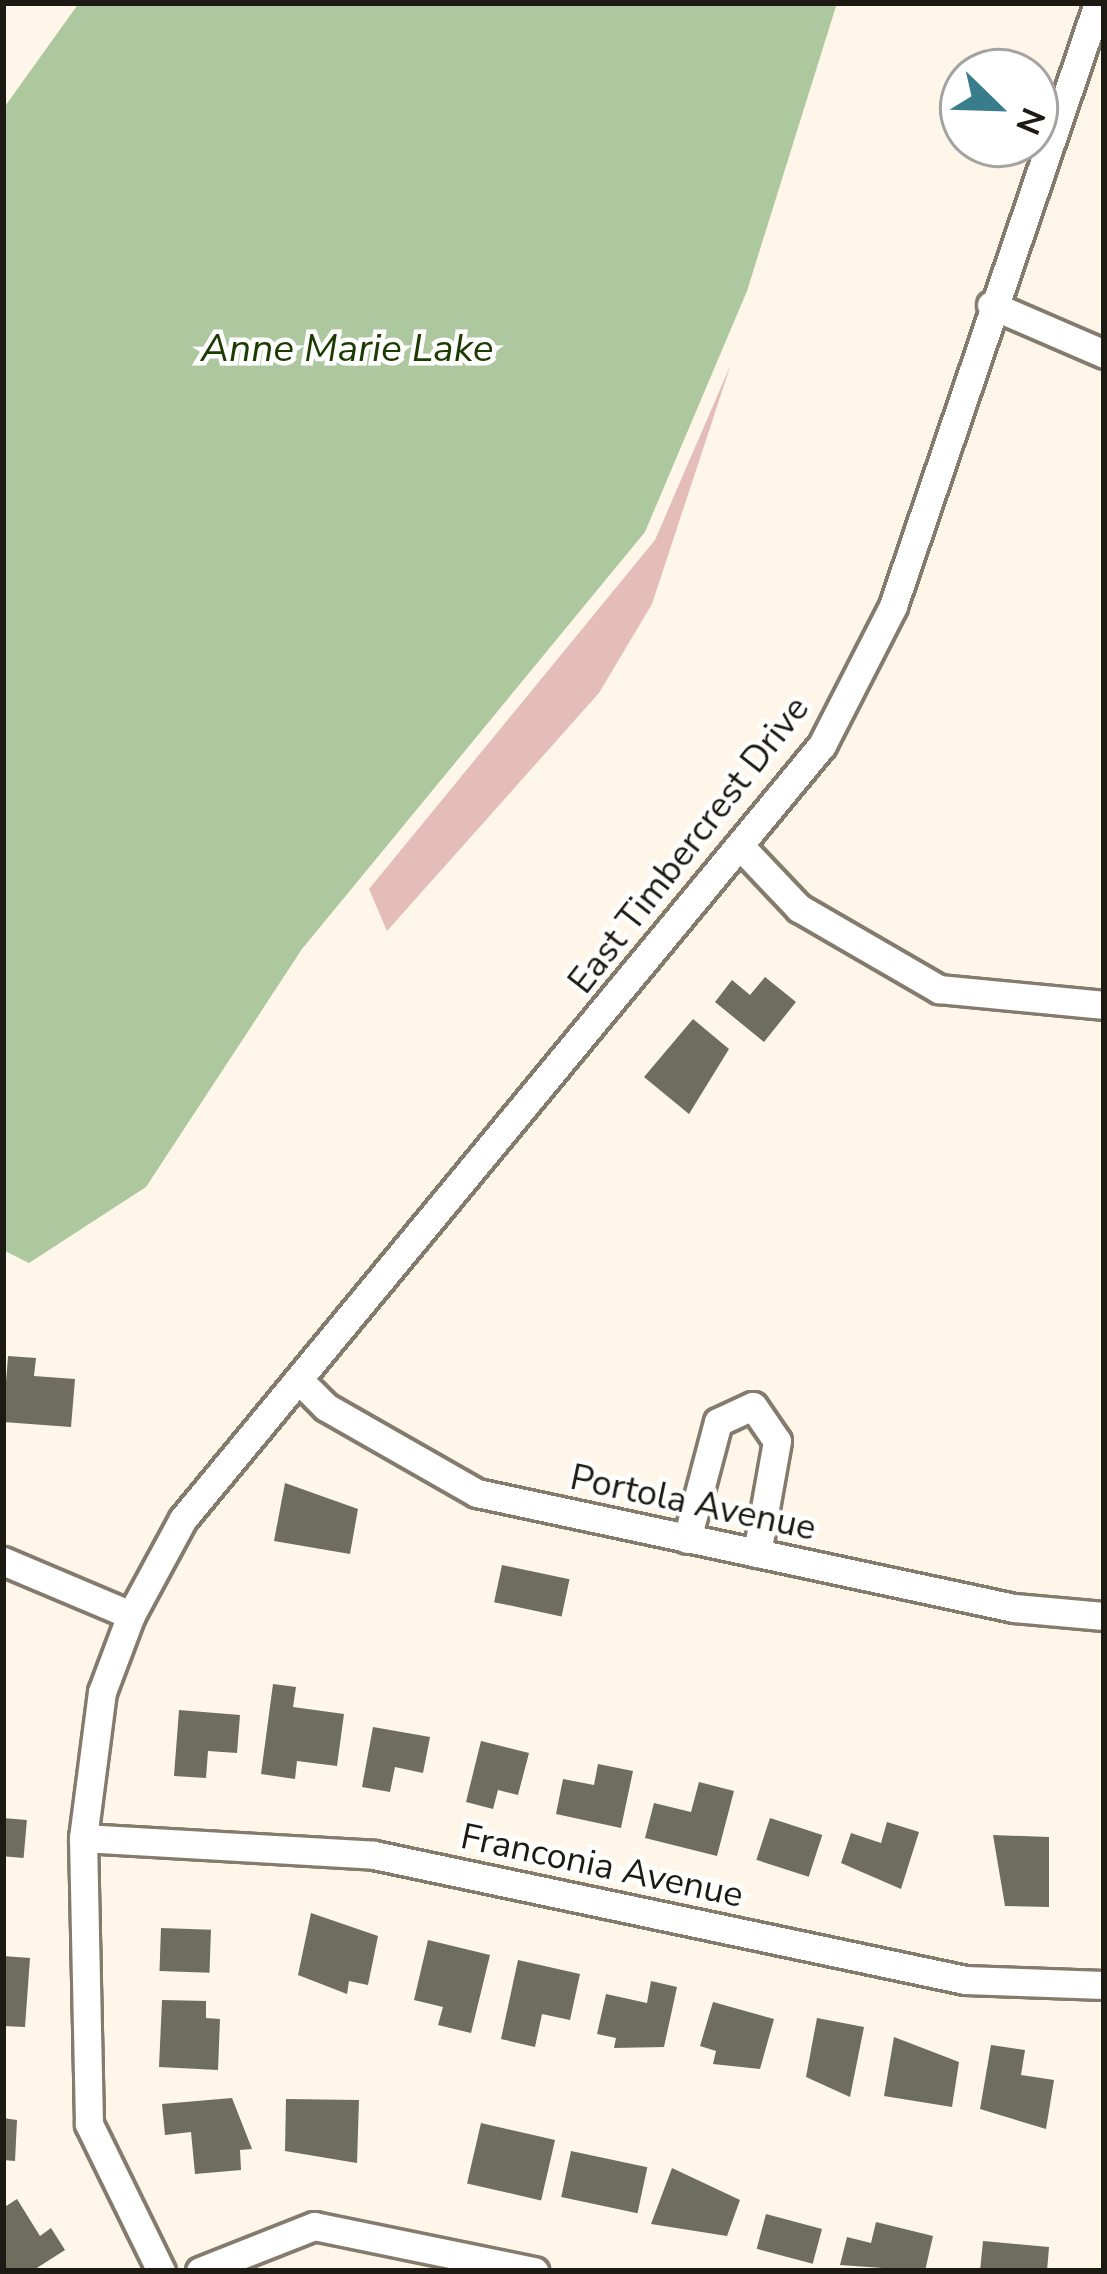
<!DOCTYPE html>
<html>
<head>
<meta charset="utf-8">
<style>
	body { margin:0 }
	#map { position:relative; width:1107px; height:2274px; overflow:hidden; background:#fef6e9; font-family:"Nunito Sans",sans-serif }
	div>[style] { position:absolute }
	.green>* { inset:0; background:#e4bdb9 }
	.water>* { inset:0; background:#adc89e }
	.building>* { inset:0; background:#6e6d5e; transform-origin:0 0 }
	.roads { filter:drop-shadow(3px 0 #847b6d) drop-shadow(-3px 0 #847b6d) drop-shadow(0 3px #847b6d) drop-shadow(0 -3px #847b6d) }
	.street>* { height:27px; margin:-13.5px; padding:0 13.5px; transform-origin:13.5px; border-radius:13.5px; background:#fff }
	span { translate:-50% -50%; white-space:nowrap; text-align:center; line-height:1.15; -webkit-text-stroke:9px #fff; paint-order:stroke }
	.street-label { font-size:36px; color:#1d1913 }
	.water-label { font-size:39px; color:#1b3b00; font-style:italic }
	.frame { position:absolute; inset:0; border:6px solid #1d1913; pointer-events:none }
	.north { position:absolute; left:939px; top:48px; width:120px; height:120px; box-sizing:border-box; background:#fff; border:3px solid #a5a3a1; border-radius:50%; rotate:113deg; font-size:33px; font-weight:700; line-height:48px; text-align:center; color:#1d1913 }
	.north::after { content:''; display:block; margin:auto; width:42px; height:54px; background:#397c8c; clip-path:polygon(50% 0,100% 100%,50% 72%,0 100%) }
</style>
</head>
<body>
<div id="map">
	<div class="green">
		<div style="clip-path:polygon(731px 364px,652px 604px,599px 693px,387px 931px,369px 889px,655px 540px)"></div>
	</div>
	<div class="water">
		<div style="clip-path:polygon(79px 3px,837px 3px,747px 291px,645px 532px,302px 949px,146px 1187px,29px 1263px,3px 1250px,3px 109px)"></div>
	</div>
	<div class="building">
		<div style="clip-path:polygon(765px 977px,796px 1002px,764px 1042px,715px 1002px,732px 980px,750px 995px)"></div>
		<div style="clip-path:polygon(693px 1019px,729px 1049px,689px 1114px,644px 1077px)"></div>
		<div style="clip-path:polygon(8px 1356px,36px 1358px,34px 1376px,75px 1379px,71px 1427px,3px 1422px)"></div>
		<div style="clip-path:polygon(285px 1483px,358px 1509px,350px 1554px,274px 1541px)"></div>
		<div style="left:502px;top:1565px;width:69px;height:38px;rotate:12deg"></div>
		<div style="clip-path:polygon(273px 1684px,296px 1687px,293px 1707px,344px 1714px,337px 1766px,297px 1761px,295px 1779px,261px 1774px)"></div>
		<div style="clip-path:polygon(179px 1710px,240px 1715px,237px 1753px,208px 1751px,206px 1778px,174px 1776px)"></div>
		<div style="clip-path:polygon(373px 1727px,430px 1737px,423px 1773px,395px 1767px,390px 1792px,362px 1787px)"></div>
		<div style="clip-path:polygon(481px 1741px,529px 1753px,518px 1795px,498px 1790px,493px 1809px,466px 1802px)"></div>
		<div style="clip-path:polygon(598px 1764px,633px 1771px,621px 1828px,556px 1814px,563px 1779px,594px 1785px)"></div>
		<div style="clip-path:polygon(699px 1782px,734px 1791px,717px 1856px,645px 1838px,654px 1803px,691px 1812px)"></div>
		<div style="left:3px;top:1818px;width:24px;height:38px;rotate:5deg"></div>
		<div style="left:770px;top:1818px;width:55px;height:44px;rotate:18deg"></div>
		<div style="clip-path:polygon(887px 1822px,919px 1832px,901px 1889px,841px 1863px,851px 1833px,881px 1843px)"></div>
		<div style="clip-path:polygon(993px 1835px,1049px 1837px,1049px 1907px,1005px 1906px)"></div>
		<div style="clip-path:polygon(311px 1913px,378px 1936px,368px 1985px,349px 1981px,347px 1994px,298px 1975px)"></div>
		<div style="left:161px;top:1928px;width:50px;height:43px;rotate:2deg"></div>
		<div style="clip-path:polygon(428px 1940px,490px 1955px,471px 2033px,438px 2025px,443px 2007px,414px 2000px)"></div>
		<div style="clip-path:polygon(3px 1956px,30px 1958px,25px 2027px,3px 2026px)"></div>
		<div style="clip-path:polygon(518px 1960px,580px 1974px,570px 2020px,542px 2014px,535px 2047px,501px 2039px)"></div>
		<div style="clip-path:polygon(651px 1981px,677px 1987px,664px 2047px,614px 2048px,616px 2038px,597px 2034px,606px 1994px,647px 2003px)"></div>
		<div style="clip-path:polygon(162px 2000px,206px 2001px,206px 2018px,220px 2019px,218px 2070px,159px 2067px)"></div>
		<div style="clip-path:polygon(713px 2002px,774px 2019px,760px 2069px,713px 2064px,716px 2051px,700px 2046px)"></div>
		<div style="clip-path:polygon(817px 2018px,864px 2027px,850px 2097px,806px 2077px)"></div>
		<div style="clip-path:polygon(894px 2037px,959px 2062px,952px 2107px,884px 2096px)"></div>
		<div style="clip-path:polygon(991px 2045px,1025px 2050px,1021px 2075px,1054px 2080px,1046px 2129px,980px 2109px)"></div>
		<div style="clip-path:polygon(232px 2098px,252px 2149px,240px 2150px,241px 2170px,195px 2174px,191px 2132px,165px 2135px,162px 2104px)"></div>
		<div style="clip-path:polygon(286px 2099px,359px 2100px,357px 2163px,285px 2151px)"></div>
		<div style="clip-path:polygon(3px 2118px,17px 2120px,15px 2161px,3px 2160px)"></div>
		<div style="left:481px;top:2123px;width:76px;height:62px;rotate:13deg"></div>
		<div style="left:571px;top:2151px;width:78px;height:47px;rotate:12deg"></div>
		<div style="clip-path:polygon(672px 2168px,740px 2200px,727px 2236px,651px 2224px)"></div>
		<div style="clip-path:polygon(17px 2199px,40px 2236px,51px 2228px,65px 2250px,32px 2271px,3px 2271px,3px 2208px)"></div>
		<div style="left:766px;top:2214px;width:58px;height:36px;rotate:15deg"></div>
		<div style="clip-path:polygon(876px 2222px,933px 2236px,925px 2271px,840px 2265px,847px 2237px,871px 2243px)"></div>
		<div style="clip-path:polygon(983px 2241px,1049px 2247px,1047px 2271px,980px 2271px)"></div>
	</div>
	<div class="roads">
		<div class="street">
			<div style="left:991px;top:305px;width:123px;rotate:23.4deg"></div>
			<div style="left:742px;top:848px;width:83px;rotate:46.5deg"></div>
			<div style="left:799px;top:908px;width:162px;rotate:30.1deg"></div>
			<div style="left:939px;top:989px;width:166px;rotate:5.5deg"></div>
			<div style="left:299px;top:1380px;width:38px;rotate:45deg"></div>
			<div style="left:326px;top:1407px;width:174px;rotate:29.7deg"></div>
			<div style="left:477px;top:1493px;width:549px;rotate:12.09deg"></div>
			<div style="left:1014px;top:1608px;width:90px;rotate:5.1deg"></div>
			<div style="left:687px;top:1539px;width:121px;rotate:-75.2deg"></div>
			<div style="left:718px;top:1422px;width:38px;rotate:-25deg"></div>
			<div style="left:753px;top:1406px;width:42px;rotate:55.6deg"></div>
			<div style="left:777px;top:1441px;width:114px;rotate:100.1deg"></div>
			<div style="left:3px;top:1561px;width:139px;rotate:22.9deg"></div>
			<div style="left:83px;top:1838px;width:291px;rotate:3.3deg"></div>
			<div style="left:374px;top:1855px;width:604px;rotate:11.94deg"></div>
			<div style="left:965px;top:1980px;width:139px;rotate:2.1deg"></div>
			<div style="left:161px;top:2271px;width:164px;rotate:-116.1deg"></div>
			<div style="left:89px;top:2124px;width:286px;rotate:-91.2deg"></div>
			<div style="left:83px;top:1838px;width:147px;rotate:-82.6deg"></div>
			<div style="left:102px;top:1692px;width:82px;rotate:-69.4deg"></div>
			<div style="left:131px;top:1615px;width:109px;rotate:-61.6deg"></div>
			<div style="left:183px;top:1519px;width:1004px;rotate:-50.46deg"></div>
			<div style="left:822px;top:745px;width:156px;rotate:-62.9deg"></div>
			<div style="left:893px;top:606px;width:637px;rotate:-71.22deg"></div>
			<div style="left:200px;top:2271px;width:123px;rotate:-21.5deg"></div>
			<div style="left:314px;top:2226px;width:225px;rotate:11.6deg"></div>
		</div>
	</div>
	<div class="street-label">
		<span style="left:689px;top:845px;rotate:-52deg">East Timbercrest Drive</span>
		<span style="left:693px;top:1503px;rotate:12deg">Portola Avenue</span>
		<span style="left:602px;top:1866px;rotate:12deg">Franconia Avenue</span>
	</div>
	<div class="water-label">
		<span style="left:347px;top:349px">Anne Marie Lake</span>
	</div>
	<div class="frame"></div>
	<div class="north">N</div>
</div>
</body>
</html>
